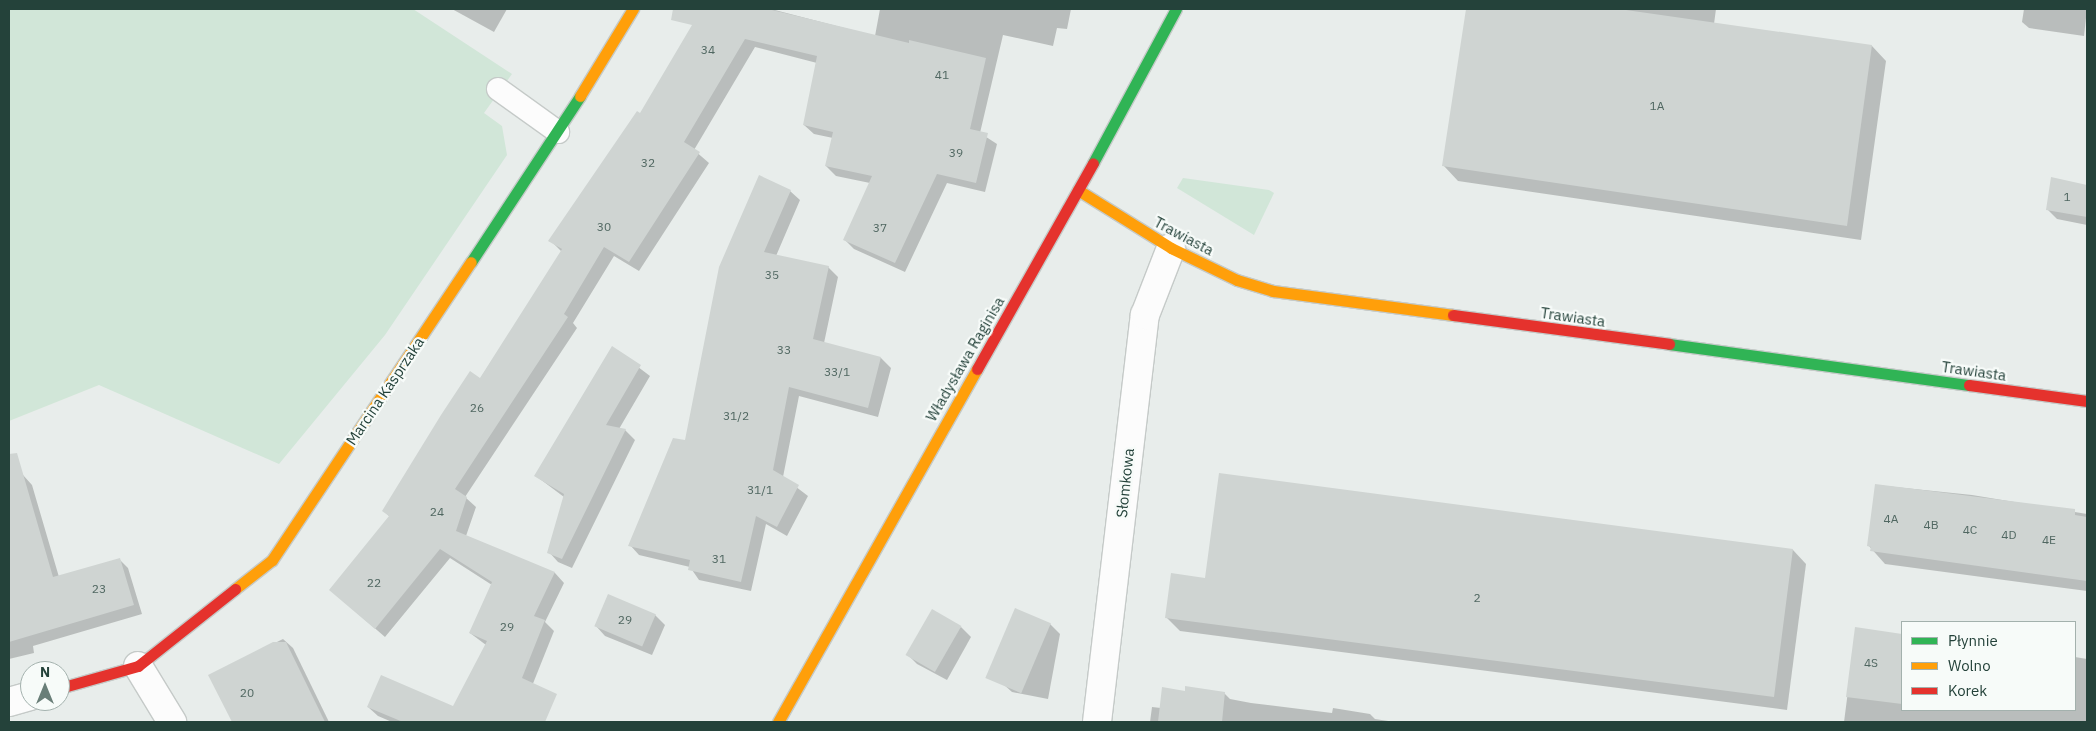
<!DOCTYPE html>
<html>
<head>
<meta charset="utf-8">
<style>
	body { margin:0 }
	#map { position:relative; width:2096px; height:731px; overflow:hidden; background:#e8edeb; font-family:"IBM Plex Sans",sans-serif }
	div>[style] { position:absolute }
	.green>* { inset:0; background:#d1e6d8 }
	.shadow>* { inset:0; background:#0003 }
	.building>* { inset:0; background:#cfd4d2; transform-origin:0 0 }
	.roads { filter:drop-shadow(1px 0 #c5cac8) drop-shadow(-1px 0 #c5cac8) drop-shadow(0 1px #c5cac8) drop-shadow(0 -1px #c5cac8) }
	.lane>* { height:22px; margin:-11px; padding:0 11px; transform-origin:11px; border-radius:11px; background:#fcfcfc }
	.street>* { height:28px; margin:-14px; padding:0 14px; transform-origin:14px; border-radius:14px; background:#fcfcfc }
	.fast>* { height:11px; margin:-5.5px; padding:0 5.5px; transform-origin:5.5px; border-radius:5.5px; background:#30b455 }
	.slow>* { height:11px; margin:-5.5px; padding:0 5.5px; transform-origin:5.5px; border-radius:5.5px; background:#ff9f0a }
	.jam>* { height:11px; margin:-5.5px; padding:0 5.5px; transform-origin:5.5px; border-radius:5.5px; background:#e5322d }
	span { translate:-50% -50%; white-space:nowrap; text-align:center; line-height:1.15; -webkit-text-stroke:4.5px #f7fbf9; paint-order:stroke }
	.number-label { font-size:12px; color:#506761 }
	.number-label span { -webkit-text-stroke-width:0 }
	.street-label { font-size:15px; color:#24423a }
	.frame { position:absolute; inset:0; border:10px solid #24423a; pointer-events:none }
	.legend { position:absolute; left:1901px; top:621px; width:175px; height:90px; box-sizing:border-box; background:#f7fbf9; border:1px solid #a3b1ad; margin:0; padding:6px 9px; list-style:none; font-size:15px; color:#24423a }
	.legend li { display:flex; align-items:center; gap:10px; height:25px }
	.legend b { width:25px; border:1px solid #a3b1ad }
	.north { position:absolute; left:20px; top:661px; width:50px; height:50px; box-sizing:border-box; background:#f7fbf9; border:1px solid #a3b1ad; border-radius:50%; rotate:0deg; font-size:14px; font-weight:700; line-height:20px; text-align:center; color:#24423a }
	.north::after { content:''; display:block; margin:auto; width:18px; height:22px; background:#697e78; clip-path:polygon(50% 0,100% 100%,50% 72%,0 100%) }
</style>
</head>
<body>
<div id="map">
	<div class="green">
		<div style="clip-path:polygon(9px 9px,413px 9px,512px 74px,484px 113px,502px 126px,507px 155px,385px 335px,279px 464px,99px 385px,9px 421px)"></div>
		<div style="clip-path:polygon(1183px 178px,1269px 190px,1274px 193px,1254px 235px,1177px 188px)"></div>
	</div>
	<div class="shadow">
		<div style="clip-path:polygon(452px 9px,507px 9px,494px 32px)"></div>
		<div style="clip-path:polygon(706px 9px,771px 9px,875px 36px,880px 9px,1071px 9px,1067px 29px,1057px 28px,1053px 46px,1003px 35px,980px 133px,997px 144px,985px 192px,947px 183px,905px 272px,854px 249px,845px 240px,870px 183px,836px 176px,826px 166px,833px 138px,814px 134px,804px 125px,817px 63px,755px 47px,694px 150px,709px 163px,639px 271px,614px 256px,573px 323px,577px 328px,465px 497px,476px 507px,466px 536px,555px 573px,564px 583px,545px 622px,554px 631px,532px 686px,539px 693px,525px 722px,392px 722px,378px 716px,368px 707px,454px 707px,486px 645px,470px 633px,492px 585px,450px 558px,385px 637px,341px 599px,390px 517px,384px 511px,480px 379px,562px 252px,550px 240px,641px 115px)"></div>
		<div style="clip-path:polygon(1467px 9px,1716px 9px,1714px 24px,1872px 46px,1886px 61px,1861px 240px,1458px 181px,1444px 166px)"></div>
		<div style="clip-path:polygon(2024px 9px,2087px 9px,2084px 36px,2029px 28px,2022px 22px)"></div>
		<div style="clip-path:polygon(2052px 179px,2087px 186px,2087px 225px,2057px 219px,2047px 209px)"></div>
		<div style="clip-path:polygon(790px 191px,800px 200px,776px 256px,828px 267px,838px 277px,824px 343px,881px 358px,891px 368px,878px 417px,799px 396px,783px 477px,808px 496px,787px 536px,766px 524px,751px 591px,699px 580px,690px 567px,639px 555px,630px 545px,686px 442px,721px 268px)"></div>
		<div style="clip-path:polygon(613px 348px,650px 376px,619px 429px,625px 430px,635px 440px,572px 568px,558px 562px,549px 552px,564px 497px,536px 476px)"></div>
		<div style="clip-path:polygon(23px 475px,32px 485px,59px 577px,119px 559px,128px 568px,142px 614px,33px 646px,34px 653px,9px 659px,9px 480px)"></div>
		<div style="clip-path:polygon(1876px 485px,1972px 495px,2087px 514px,2087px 591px,1885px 564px,1869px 546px)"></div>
		<div style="clip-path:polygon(1793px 550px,1806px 564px,1787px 710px,1180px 631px,1166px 617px,1207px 579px)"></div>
		<div style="clip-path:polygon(655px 615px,665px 625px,652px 655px,605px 636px,596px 626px)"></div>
		<div style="clip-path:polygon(1050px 624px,1060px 634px,1048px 699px,1012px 692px,1002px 683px)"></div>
		<div style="clip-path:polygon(961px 627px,971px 637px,947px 680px,917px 664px,907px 654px)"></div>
		<div style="clip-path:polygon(1856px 629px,1902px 635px,1902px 710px,2075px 710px,2075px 657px,2087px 659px,2087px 722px,1844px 722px)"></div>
		<div style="clip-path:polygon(283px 639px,293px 648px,329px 722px,233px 722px,210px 675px)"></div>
		<div style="clip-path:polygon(1186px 692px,1224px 693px,1230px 699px,1251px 703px,1332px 713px,1333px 708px,1370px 714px,1375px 719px,1395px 722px,1150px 722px,1152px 707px,1161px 708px)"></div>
	</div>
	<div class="building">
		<div style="clip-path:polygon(673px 9px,768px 9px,909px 43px,909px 40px,986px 58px,970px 129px,988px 133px,976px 183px,937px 174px,895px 263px,843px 240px,872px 176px,825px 166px,833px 132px,803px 125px,817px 56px,745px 39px,684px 142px,700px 152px,629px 262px,604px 247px,564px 314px,568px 317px,455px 489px,467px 497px,456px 531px,555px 572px,534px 616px,545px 620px,522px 678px,557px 694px,545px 722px,403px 722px,367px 707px,381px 675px,453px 706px,487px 641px,469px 633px,492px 582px,440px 549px,375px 629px,329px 590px,389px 516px,382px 511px,441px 415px,470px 371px,480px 378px,562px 249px,548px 241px,637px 111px,640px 113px,692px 25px,671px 20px)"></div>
		<div style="clip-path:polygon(1466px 9px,1619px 9px,1872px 45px,1847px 226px,1442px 166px)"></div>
		<div style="clip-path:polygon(759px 175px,791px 190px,764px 252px,829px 266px,813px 339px,881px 357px,868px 408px,789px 387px,773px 470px,799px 485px,777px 527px,756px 516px,741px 582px,688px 570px,690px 560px,628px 546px,673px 438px,685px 440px,719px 267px)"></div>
		<div style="clip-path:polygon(2051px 177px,2087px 185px,2087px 217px,2046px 210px)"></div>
		<div style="clip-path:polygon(612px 346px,641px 365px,606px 425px,626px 429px,562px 559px,547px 553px,564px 494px,534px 476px)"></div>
		<div style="clip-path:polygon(17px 453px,53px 577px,120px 558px,134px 605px,9px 642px,9px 454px)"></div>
		<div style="clip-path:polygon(1219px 473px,1793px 549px,1774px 697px,1165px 618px,1171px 573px,1205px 578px)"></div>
		<div style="clip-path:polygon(1875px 484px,2075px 509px,2075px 515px,2087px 517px,2087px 581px,1870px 551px,1871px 547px,1867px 546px)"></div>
		<div style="left:608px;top:594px;width:52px;height:35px;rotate:23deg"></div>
		<div style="left:1015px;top:608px;width:39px;height:76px;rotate:23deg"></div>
		<div style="left:932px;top:609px;width:34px;height:53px;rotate:30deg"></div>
		<div style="clip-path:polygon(1855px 627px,1902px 634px,1902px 704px,1846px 697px)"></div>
		<div style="clip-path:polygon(273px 642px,286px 642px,325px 722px,232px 722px,208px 675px)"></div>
		<div style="clip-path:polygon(1185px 686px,1225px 692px,1222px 722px,1158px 722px,1162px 687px,1185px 691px)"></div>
	</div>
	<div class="roads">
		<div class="lane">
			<div style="left:498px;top:89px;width:74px;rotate:35.6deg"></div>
		</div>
		<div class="street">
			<div style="left:138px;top:666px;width:66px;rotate:58.7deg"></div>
			<div style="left:9px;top:702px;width:22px;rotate:-16deg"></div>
			<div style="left:1097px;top:722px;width:410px;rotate:-83.3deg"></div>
			<div style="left:1145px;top:315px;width:72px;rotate:-68.8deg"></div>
		</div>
		<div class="fast">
			<div style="left:1093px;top:163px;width:175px;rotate:-61.7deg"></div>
			<div style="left:471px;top:262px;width:199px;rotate:-56.7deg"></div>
			<div style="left:1669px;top:344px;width:303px;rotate:7.8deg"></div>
		</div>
		<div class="slow">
			<div style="left:580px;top:96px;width:102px;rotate:-58.7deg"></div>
			<div style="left:1078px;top:190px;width:110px;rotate:31.9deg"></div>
			<div style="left:1171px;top:248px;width:73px;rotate:25.9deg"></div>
			<div style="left:1237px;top:280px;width:38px;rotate:17deg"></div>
			<div style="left:1273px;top:291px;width:182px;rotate:7.6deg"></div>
			<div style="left:235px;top:589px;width:47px;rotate:-38.1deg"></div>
			<div style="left:272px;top:560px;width:358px;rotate:-56.3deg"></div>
			<div style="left:778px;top:722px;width:405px;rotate:-60.6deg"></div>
		</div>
		<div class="jam">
			<div style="left:1453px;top:315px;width:218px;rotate:7.6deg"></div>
			<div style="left:977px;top:369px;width:236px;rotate:-60.6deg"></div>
			<div style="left:1969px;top:385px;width:119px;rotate:7.7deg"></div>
			<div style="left:60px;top:688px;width:81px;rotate:-15.8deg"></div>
			<div style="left:138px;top:666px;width:124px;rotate:-38.4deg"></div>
		</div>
	</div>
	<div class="number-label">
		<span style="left:708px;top:50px">34</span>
		<span style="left:942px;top:75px">41</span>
		<span style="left:1657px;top:106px">1A</span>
		<span style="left:956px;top:153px">39</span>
		<span style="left:648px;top:163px">32</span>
		<span style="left:2067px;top:197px">1</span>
		<span style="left:604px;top:227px">30</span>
		<span style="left:880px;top:228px">37</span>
		<span style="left:772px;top:275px">35</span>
		<span style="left:784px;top:350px">33</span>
		<span style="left:837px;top:372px">33/1</span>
		<span style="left:477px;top:408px">26</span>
		<span style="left:736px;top:416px">31/2</span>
		<span style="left:760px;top:490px">31/1</span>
		<span style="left:437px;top:512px">24</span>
		<span style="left:1891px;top:519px">4A</span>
		<span style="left:1931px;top:525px">4B</span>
		<span style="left:1970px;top:530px">4C</span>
		<span style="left:2009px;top:535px">4D</span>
		<span style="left:2049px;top:540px">4E</span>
		<span style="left:719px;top:559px">31</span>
		<span style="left:374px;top:583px">22</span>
		<span style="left:99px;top:589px">23</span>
		<span style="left:1477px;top:598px">2</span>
		<span style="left:625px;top:620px">29</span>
		<span style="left:507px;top:627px">29</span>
		<span style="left:1871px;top:663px">4S</span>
		<span style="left:247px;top:693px">20</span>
	</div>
	<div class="street-label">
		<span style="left:1184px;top:236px;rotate:28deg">Trawiasta</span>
		<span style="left:1573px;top:317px;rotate:8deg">Trawiasta</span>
		<span style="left:965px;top:359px;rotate:-60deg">Władysława Raginisa</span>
		<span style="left:1974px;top:371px;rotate:8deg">Trawiasta</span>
		<span style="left:385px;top:391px;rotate:-56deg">Marcina Kasprzaka</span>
		<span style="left:1125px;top:483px;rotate:-84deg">Słomkowa</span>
	</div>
	<div class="frame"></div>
	<ul class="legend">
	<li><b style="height:6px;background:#30b455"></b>Płynnie</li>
	<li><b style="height:6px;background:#ff9f0a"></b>Wolno</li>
	<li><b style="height:6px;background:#e5322d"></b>Korek</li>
	</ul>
	<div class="north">N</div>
</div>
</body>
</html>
